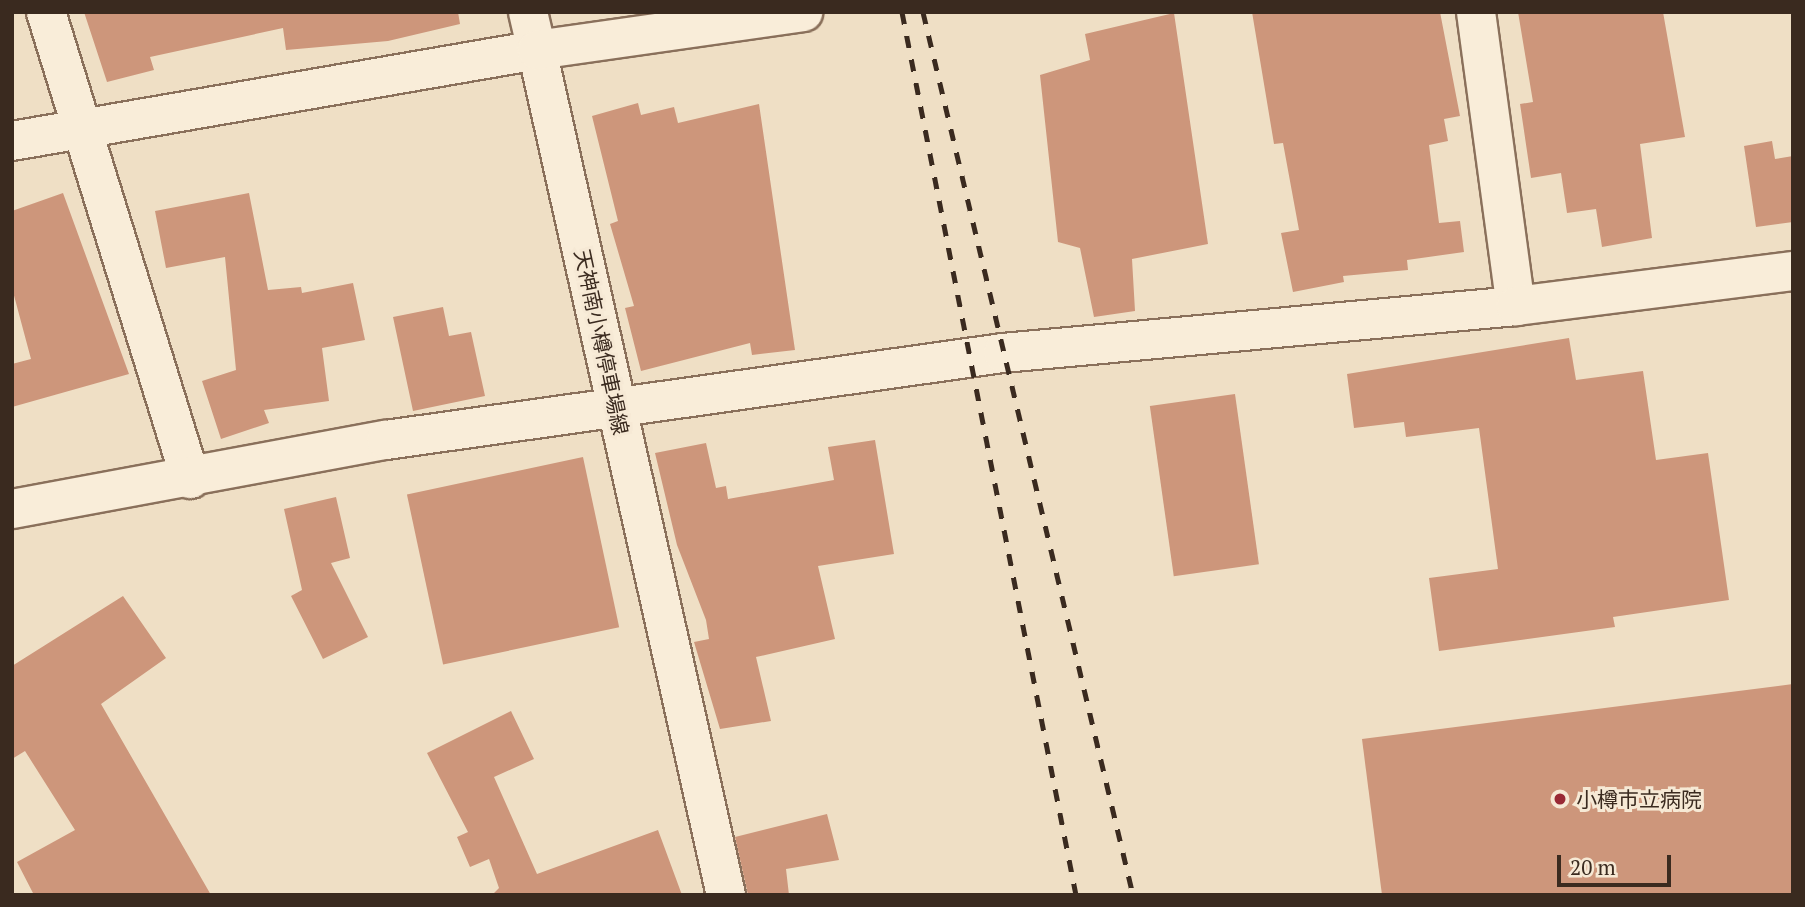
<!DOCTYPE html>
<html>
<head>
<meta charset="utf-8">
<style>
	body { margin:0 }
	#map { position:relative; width:1805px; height:907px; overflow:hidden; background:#efdfc5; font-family:"PT Serif","Noto Sans JP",serif }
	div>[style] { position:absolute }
	.building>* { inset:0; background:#cd967b; transform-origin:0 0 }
	.roads { filter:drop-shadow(2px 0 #8a705b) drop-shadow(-2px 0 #8a705b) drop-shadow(0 2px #8a705b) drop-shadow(0 -2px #8a705b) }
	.minor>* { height:38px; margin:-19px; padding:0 19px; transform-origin:19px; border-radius:19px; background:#f9edd9 }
	.tertiary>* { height:38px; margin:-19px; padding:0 19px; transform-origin:19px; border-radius:19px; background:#f9edd9 }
	.secondary>* { height:38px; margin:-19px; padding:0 19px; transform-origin:19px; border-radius:19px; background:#f9edd9 }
	.rail>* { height:5px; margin-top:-2.5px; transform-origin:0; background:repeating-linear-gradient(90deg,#3a2a1f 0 12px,transparent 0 24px) }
	.dots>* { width:19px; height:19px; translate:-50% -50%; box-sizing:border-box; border:4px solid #f6e9d5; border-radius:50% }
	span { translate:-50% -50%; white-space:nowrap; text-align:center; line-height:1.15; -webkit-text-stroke:6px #f6e9d5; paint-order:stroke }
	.street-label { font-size:21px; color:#3a2a1f }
	.poi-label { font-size:21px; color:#3a2a1f }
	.left { translate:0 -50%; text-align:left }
	.frame { position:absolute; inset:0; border:14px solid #3a2a1f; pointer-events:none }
	.scale { position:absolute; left:1557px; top:855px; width:114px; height:32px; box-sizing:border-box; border:4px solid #3a2a1f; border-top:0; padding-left:9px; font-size:21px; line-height:24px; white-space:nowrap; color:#3a2a1f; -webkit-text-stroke:5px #f6e9d5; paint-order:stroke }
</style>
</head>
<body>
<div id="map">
	<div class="building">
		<div style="clip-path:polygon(84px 12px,458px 12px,460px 24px,388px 41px,286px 50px,283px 28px,150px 57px,154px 70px,107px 82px)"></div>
		<div style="clip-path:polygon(1252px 12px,1440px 12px,1460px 116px,1444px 119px,1448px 141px,1429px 145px,1439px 223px,1460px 221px,1464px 252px,1407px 260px,1408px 270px,1343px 276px,1344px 282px,1293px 292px,1281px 233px,1299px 230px,1283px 143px,1274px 144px)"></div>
		<div style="clip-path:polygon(1518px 12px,1663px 12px,1685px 137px,1640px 144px,1652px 238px,1602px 247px,1596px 209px,1567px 213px,1561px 173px,1531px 178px,1520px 104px,1533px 102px)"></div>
		<div style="clip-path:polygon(1174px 13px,1208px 244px,1132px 259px,1135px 311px,1094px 317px,1080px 248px,1058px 242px,1040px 75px,1090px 60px,1085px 34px)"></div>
		<div style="clip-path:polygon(638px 103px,641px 115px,674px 107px,678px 123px,759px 104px,795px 350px,752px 355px,750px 343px,641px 371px,625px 308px,634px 306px,610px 224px,618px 221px,592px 116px)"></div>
		<div style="clip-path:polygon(1772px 141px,1775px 159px,1793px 156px,1793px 222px,1756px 227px,1744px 146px)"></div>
		<div style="clip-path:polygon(63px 193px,129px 374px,12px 407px,12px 364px,31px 359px,12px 288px,12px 211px)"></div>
		<div style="clip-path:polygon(249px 193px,268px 290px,301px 287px,302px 293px,353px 283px,365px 340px,322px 348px,329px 401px,264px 410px,269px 423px,221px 439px,202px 381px,236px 370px,225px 257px,166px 268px,155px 211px)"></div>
		<div style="clip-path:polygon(443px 307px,449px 336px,471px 332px,485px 396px,413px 411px,393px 317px)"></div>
		<div style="clip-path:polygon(1569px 338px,1576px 380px,1643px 371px,1656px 460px,1708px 453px,1729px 600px,1613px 617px,1615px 627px,1439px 651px,1429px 578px,1498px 569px,1479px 428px,1406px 437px,1404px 422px,1354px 428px,1347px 374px)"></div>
		<div style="left:1235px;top:394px;width:172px;height:86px;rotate:82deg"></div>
		<div style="clip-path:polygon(875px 440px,894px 554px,818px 566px,835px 639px,756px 657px,771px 721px,720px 729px,694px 642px,709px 639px,706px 620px,677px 545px,655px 453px,706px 443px,716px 488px,726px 486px,728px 499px,834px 480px,828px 447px)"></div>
		<div style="left:583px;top:457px;width:174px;height:180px;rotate:78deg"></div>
		<div style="clip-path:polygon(336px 497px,350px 558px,331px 563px,368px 637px,323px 659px,291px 596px,302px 590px,284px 509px)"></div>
		<div style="clip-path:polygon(123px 596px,166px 658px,101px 704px,211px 895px,34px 895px,17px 862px,75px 830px,25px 751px,12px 759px,12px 666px)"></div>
		<div style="clip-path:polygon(1793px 684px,1793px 895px,1382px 895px,1362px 739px)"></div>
		<div style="clip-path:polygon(511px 711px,534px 759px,494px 777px,537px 874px,658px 830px,682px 895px,492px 895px,499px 888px,489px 859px,470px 867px,457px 837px,468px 832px,427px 753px)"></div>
		<div style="clip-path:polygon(827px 814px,839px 860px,786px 869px,789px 895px,748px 895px,735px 837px)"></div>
	</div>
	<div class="roads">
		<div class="minor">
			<div style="left:46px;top:12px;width:489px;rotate:72.8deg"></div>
			<div style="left:1476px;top:12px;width:297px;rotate:82.3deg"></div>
			<div style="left:12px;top:141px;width:533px;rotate:-9.83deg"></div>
			<div style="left:12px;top:509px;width:380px;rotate:-10.5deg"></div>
			<div style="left:386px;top:440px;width:623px;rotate:-8.03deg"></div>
			<div style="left:1003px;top:353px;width:515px;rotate:-5.23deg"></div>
			<div style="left:1516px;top:306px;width:279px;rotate:-7.2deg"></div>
		</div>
		<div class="tertiary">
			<div style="left:528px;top:12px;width:39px;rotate:77deg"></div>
		</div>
		<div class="secondary">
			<div style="left:726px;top:895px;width:866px;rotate:-102.61deg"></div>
			<div style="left:537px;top:50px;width:269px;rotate:-8.1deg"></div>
		</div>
	</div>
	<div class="rail">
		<div style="left:902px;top:12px;width:900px;rotate:78.85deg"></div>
		<div style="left:923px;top:12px;width:908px;rotate:76.62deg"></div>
	</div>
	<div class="dots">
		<div style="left:1560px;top:799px;background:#992a35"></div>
	</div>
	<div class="street-label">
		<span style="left:602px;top:342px;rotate:78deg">天神南小樽停車場線</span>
	</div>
	<div class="poi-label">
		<span class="left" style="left:1576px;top:799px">小樽市立病院</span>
	</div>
	<div class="frame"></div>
	<div class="scale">20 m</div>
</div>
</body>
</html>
